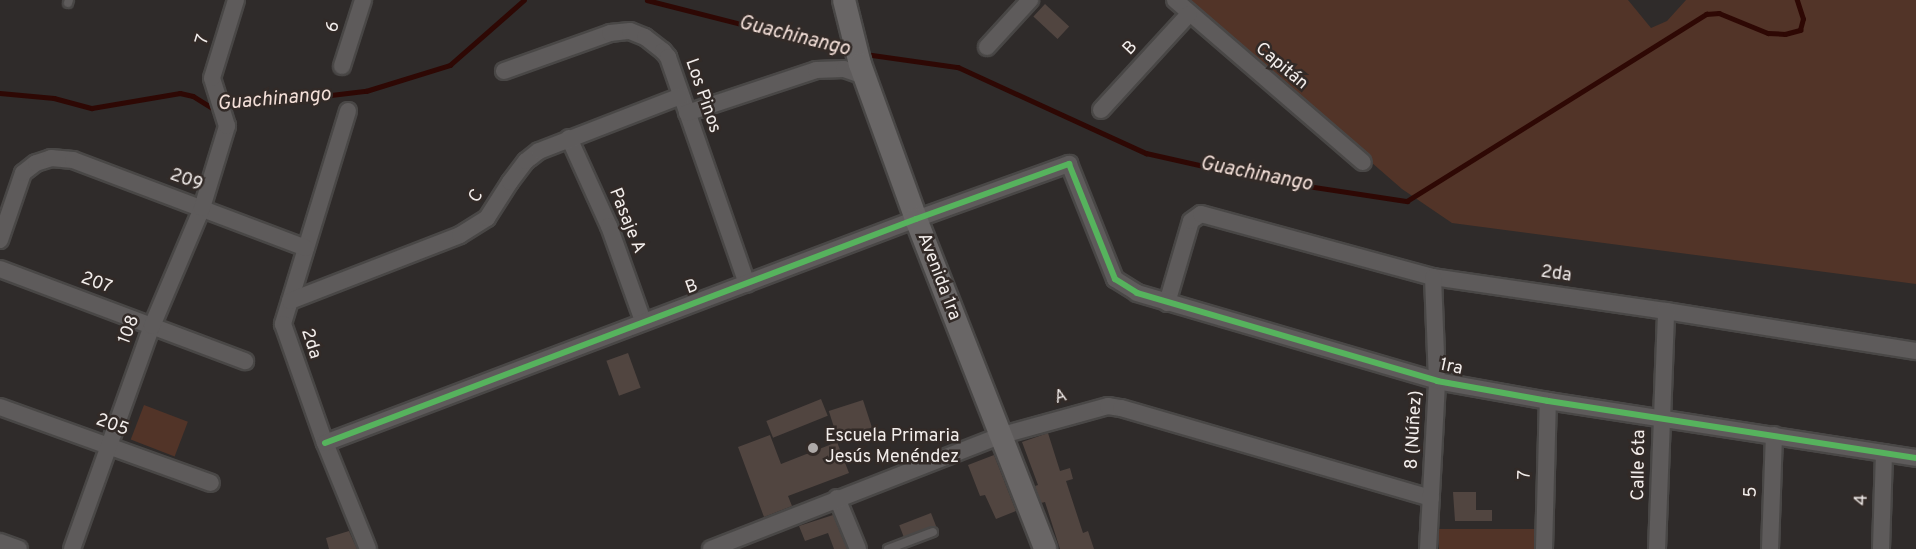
<!DOCTYPE html>
<html>
<head>
<meta charset="utf-8">
<style>
	body { margin:0 }
	#map { position:relative; width:1916px; height:549px; overflow:hidden; background:#2f2b2a; font-family:Overpass,sans-serif }
	div>[style] { position:absolute }
	.green>* { inset:0; background:#523428; transform-origin:0 0 }
	.stream>* { height:4.5px; margin:-2.25px; padding:0 2.25px; transform-origin:2.25px; border-radius:2.25px; background:#2e0804 }
	.building>* { inset:0; background:#514540; transform-origin:0 0 }
	.roads { filter:drop-shadow(2px 0 #494746) drop-shadow(-2px 0 #494746) drop-shadow(0 2px #494746) drop-shadow(0 -2px #494746) }
	.lane>* { height:8px; margin:-4px; padding:0 4px; transform-origin:4px; border-radius:4px; background:#5e5b5b }
	.street>* { height:16px; margin:-8px; padding:0 8px; transform-origin:8px; border-radius:8px; background:#5e5b5b }
	.secondary>* { height:22px; margin:-11px; padding:0 11px; transform-origin:11px; border-radius:11px; background:#696666 }
	.cycleway>* { height:6px; margin:-3px; padding:0 3px; transform-origin:3px; border-radius:3px; background:#56b35d }
	.dots>* { width:16px; height:16px; translate:-50% -50%; box-sizing:border-box; border:3px solid #322a27; border-radius:50% }
	span { translate:-50% -50%; white-space:nowrap; text-align:center; line-height:1.15; -webkit-text-stroke:5px #322a27; paint-order:stroke }
	.street-label { font-size:18px; color:#f2edeb }
	.poi-label { font-size:18px; color:#f2edeb }
	.left { translate:0 -50%; text-align:left }
	.water-label { font-size:20px; color:#f3dfd8; font-style:italic }
</style>
</head>
<body>
<div id="map">
	<div class="green">
		<div style="clip-path:polygon(1188px 0,1628px 0,1651px 28px,1667px 21px,1686px 0,1916px 0,1916px 284px,1452px 223px,1402px 189px,1212px 24px)"></div>
		<div style="left:144px;top:405px;width:47px;height:37px;rotate:21deg"></div>
		<div style="left:1439px;top:529px;width:100px;height:20px"></div>
	</div>
	<div class="stream">
		<div style="left:647px;top:0;width:211px;rotate:14.3deg"></div>
		<div style="left:865px;top:54px;width:94px;rotate:8deg"></div>
		<div style="left:958px;top:67px;width:207px;rotate:24.6deg"></div>
		<div style="left:1146px;top:153px;width:118px;rotate:12.7deg"></div>
		<div style="left:1261px;top:179px;width:148px;rotate:8.6deg"></div>
		<div style="left:1407px;top:201px;width:353px;rotate:-32deg"></div>
		<div style="left:1706px;top:14px;width:13px;rotate:-4deg"></div>
		<div style="left:1719px;top:13px;width:53px;rotate:22.2deg"></div>
		<div style="left:1768px;top:33px;width:17px;rotate:3deg"></div>
		<div style="left:1785px;top:34px;width:16px;rotate:-15deg"></div>
		<div style="left:1800px;top:30px;width:11px;rotate:-75deg"></div>
		<div style="left:1803px;top:19px;width:20px;rotate:-108deg"></div>
		<div style="left:0;top:93px;width:54px;rotate:5.3deg"></div>
		<div style="left:54px;top:98px;width:39px;rotate:15deg"></div>
		<div style="left:92px;top:108px;width:89px;rotate:-9.7deg"></div>
		<div style="left:180px;top:93px;width:13px;rotate:13deg"></div>
		<div style="left:193px;top:96px;width:25px;rotate:32deg"></div>
		<div style="left:214px;top:109px;width:153px;rotate:-6.8deg"></div>
		<div style="left:366px;top:91px;width:88px;rotate:-17.2deg"></div>
		<div style="left:450px;top:65px;width:98px;rotate:-41.3deg"></div>
	</div>
	<div class="building">
		<div style="left:1045px;top:4px;width:33px;height:17px;rotate:43deg"></div>
		<div style="left:628px;top:353px;width:37px;height:23px;rotate:70deg"></div>
		<div style="left:821px;top:399px;width:18px;height:59px;rotate:68deg"></div>
		<div style="left:863px;top:400px;width:29px;height:36px;rotate:72deg"></div>
		<div style="clip-path:polygon(1048px 433px,1060px 471px,1070px 468px,1073px 479px,1066px 481px,1083px 533px,1088px 531px,1094px 549px,1060px 549px,1045px 502px,1041px 503px,1035px 486px,1038px 485px,1022px 442px)"></div>
		<div style="clip-path:polygon(770px 435px,781px 464px,837px 442px,849px 473px,788px 496px,792px 506px,764px 517px,738px 447px)"></div>
		<div style="clip-path:polygon(994px 455px,1016px 511px,996px 519px,985px 495px,980px 496px,968px 465px)"></div>
		<div style="clip-path:polygon(1453px 492px,1476px 492px,1476px 510px,1492px 510px,1492px 521px,1455px 521px)"></div>
		<div style="left:931px;top:513px;width:14px;height:34px;rotate:69deg"></div>
		<div style="clip-path:polygon(833px 515px,847px 549px,834px 549px,828px 533px,805px 541px,799px 526px)"></div>
		<div style="clip-path:polygon(349px 531px,357px 549px,329px 549px,326px 538px)"></div>
	</div>
	<div class="roads">
		<div class="lane">
			<div style="left:68px;top:3px;width:3px;rotate:-72deg"></div>
			<div style="left:888px;top:549px;width:48px;rotate:-20.7deg"></div>
		</div>
		<div class="street">
			<div style="left:1175px;top:0;width:248px;rotate:40.8deg"></div>
			<div style="left:987px;top:47px;width:64px;rotate:-47.5deg"></div>
			<div style="left:342px;top:66px;width:69px;rotate:-72.3deg"></div>
			<div style="left:504px;top:71px;width:113px;rotate:-19.7deg"></div>
			<div style="left:610px;top:33px;width:20px;rotate:-6deg"></div>
			<div style="left:630px;top:31px;width:16px;rotate:22deg"></div>
			<div style="left:645px;top:37px;width:23px;rotate:38deg"></div>
			<div style="left:663px;top:51px;width:8px;rotate:50deg"></div>
			<div style="left:668px;top:57px;width:240px;rotate:70.8deg"></div>
			<div style="left:1101px;top:110px;width:130px;rotate:-47.5deg"></div>
			<div style="left:348px;top:111px;width:223px;rotate:107deg"></div>
			<div style="left:283px;top:324px;width:126px;rotate:70.6deg"></div>
			<div style="left:325px;top:443px;width:114px;rotate:67.9deg"></div>
			<div style="left:687px;top:113px;width:136px;rotate:-18.4deg"></div>
			<div style="left:816px;top:70px;width:28px;rotate:-2deg"></div>
			<div style="left:844px;top:69px;width:21px;rotate:19deg"></div>
			<div style="left:569px;top:138px;width:97px;rotate:65.6deg"></div>
			<div style="left:609px;top:226px;width:101px;rotate:70.3deg"></div>
			<div style="left:0;top:240px;width:71px;rotate:-71.1deg"></div>
			<div style="left:23px;top:173px;width:16px;rotate:-38deg"></div>
			<div style="left:36px;top:163px;width:16px;rotate:-18deg"></div>
			<div style="left:51px;top:158px;width:22px;rotate:5deg"></div>
			<div style="left:73px;top:160px;width:249px;rotate:20.7deg"></div>
			<div style="left:0;top:269px;width:262px;rotate:20.6deg"></div>
			<div style="left:290px;top:301px;width:182px;rotate:-21.2deg"></div>
			<div style="left:460px;top:235px;width:32px;rotate:-32deg"></div>
			<div style="left:487px;top:218px;width:43px;rotate:-57.4deg"></div>
			<div style="left:510px;top:182px;width:26px;rotate:-53deg"></div>
			<div style="left:526px;top:161px;width:16px;rotate:-38deg"></div>
			<div style="left:539px;top:151px;width:152px;rotate:-21.2deg"></div>
			<div style="left:1167px;top:303px;width:85px;rotate:-73.7deg"></div>
			<div style="left:1191px;top:221px;width:12px;rotate:-35deg"></div>
			<div style="left:1201px;top:214px;width:240px;rotate:15.2deg"></div>
			<div style="left:1433px;top:277px;width:235px;rotate:8.3deg"></div>
			<div style="left:1666px;top:311px;width:253px;rotate:9.1deg"></div>
			<div style="left:0;top:407px;width:224px;rotate:19.8deg"></div>
			<div style="left:325px;top:443px;width:632px;rotate:-20.76deg"></div>
			<div style="left:916px;top:219px;width:163px;rotate:-19.8deg"></div>
			<div style="left:1069px;top:164px;width:124px;rotate:68.2deg"></div>
			<div style="left:1115px;top:279px;width:26px;rotate:32deg"></div>
			<div style="left:1137px;top:293px;width:313px;rotate:16.3deg"></div>
			<div style="left:1437px;top:381px;width:113px;rotate:10.2deg"></div>
			<div style="left:1548px;top:401px;width:372px;rotate:8.8deg"></div>
			<div style="left:837px;top:498px;width:55px;rotate:67.6deg"></div>
			<div style="left:0;top:542px;width:20px;rotate:20deg"></div>
			<div style="left:72px;top:549px;width:237px;rotate:-70.3deg"></div>
			<div style="left:152px;top:326px;width:128px;rotate:-67deg"></div>
			<div style="left:202px;top:208px;width:86px;rotate:-73deg"></div>
			<div style="left:227px;top:126px;width:50px;rotate:-107.4deg"></div>
			<div style="left:212px;top:78px;width:82px;rotate:-72.9deg"></div>
			<div style="left:711px;top:549px;width:309px;rotate:-21.4deg"></div>
			<div style="left:999px;top:436px;width:113px;rotate:-15.4deg"></div>
			<div style="left:1108px;top:406px;width:13px;rotate:9deg"></div>
			<div style="left:1121px;top:408px;width:323px;rotate:16.2deg"></div>
			<div style="left:1428px;top:549px;width:168px;rotate:-86.9deg"></div>
			<div style="left:1437px;top:381px;width:104px;rotate:-92.2deg"></div>
			<div style="left:1544px;top:549px;width:148px;rotate:-88.5deg"></div>
			<div style="left:1657px;top:549px;width:238px;rotate:-87.8deg"></div>
			<div style="left:1770px;top:549px;width:114px;rotate:-88deg"></div>
			<div style="left:1881px;top:549px;width:96px;rotate:-88.2deg"></div>
		</div>
		<div class="secondary">
			<div style="left:844px;top:0;width:66px;rotate:76deg"></div>
			<div style="left:860px;top:64px;width:165px;rotate:70.1deg"></div>
			<div style="left:916px;top:219px;width:354px;rotate:68.6deg"></div>
		</div>
	</div>
	<div class="cycleway">
		<div style="left:325px;top:443px;width:632px;rotate:-20.76deg"></div>
		<div style="left:916px;top:219px;width:163px;rotate:-19.8deg"></div>
		<div style="left:1069px;top:164px;width:124px;rotate:68.2deg"></div>
		<div style="left:1115px;top:279px;width:26px;rotate:32deg"></div>
		<div style="left:1137px;top:293px;width:313px;rotate:16.3deg"></div>
		<div style="left:1437px;top:381px;width:113px;rotate:10.2deg"></div>
		<div style="left:1548px;top:401px;width:372px;rotate:8.8deg"></div>
	</div>
	<div class="dots">
		<div style="left:813px;top:448px;background:#aea9a7"></div>
	</div>
	<div class="street-label">
		<span style="left:334px;top:27px;rotate:-73deg">6</span>
		<span style="left:204px;top:40px;rotate:-73deg">7</span>
		<span style="left:1131px;top:49px;rotate:-47deg">B</span>
		<span style="left:1281px;top:67px;rotate:40deg">Capitán</span>
		<span style="left:702px;top:96px;rotate:71deg">Los Pinos</span>
		<span style="left:186px;top:181px;rotate:20deg">209</span>
		<span style="left:477px;top:197px;rotate:-55deg">C</span>
		<span style="left:626px;top:221px;rotate:68deg">Pasaje A</span>
		<span style="left:1556px;top:275px;rotate:8deg">2da</span>
		<span style="left:938px;top:277px;rotate:69deg">Avenida 1ra</span>
		<span style="left:96px;top:284px;rotate:20deg">207</span>
		<span style="left:692px;top:288px;rotate:-20deg">B</span>
		<span style="left:130px;top:330px;rotate:-69deg">108</span>
		<span style="left:310px;top:344px;rotate:72deg">2da</span>
		<span style="left:1451px;top:368px;rotate:12deg">1ra</span>
		<span style="left:1061px;top:398px;rotate:-17deg">A</span>
		<span style="left:112px;top:426px;rotate:20deg">205</span>
		<span style="left:1415px;top:430px;rotate:-87deg">8 (Núñez)</span>
		<span style="left:1640px;top:465px;rotate:-89deg">Calle 6ta</span>
		<span style="left:1526px;top:475px;rotate:-88deg">7</span>
		<span style="left:1752px;top:492px;rotate:-88deg">5</span>
		<span style="left:1863px;top:500px;rotate:-89deg">4</span>
	</div>
	<div class="poi-label">
		<span class="left" style="left:825px;top:448px">Escuela Primaria<br>Jesús Menéndez</span>
	</div>
	<div class="water-label">
		<span style="left:794px;top:37px;rotate:14deg">Guachinango</span>
		<span style="left:274px;top:100px;rotate:-5deg">Guachinango</span>
		<span style="left:1256px;top:175px;rotate:11deg">Guachinango</span>
	</div>
</div>
</body>
</html>
